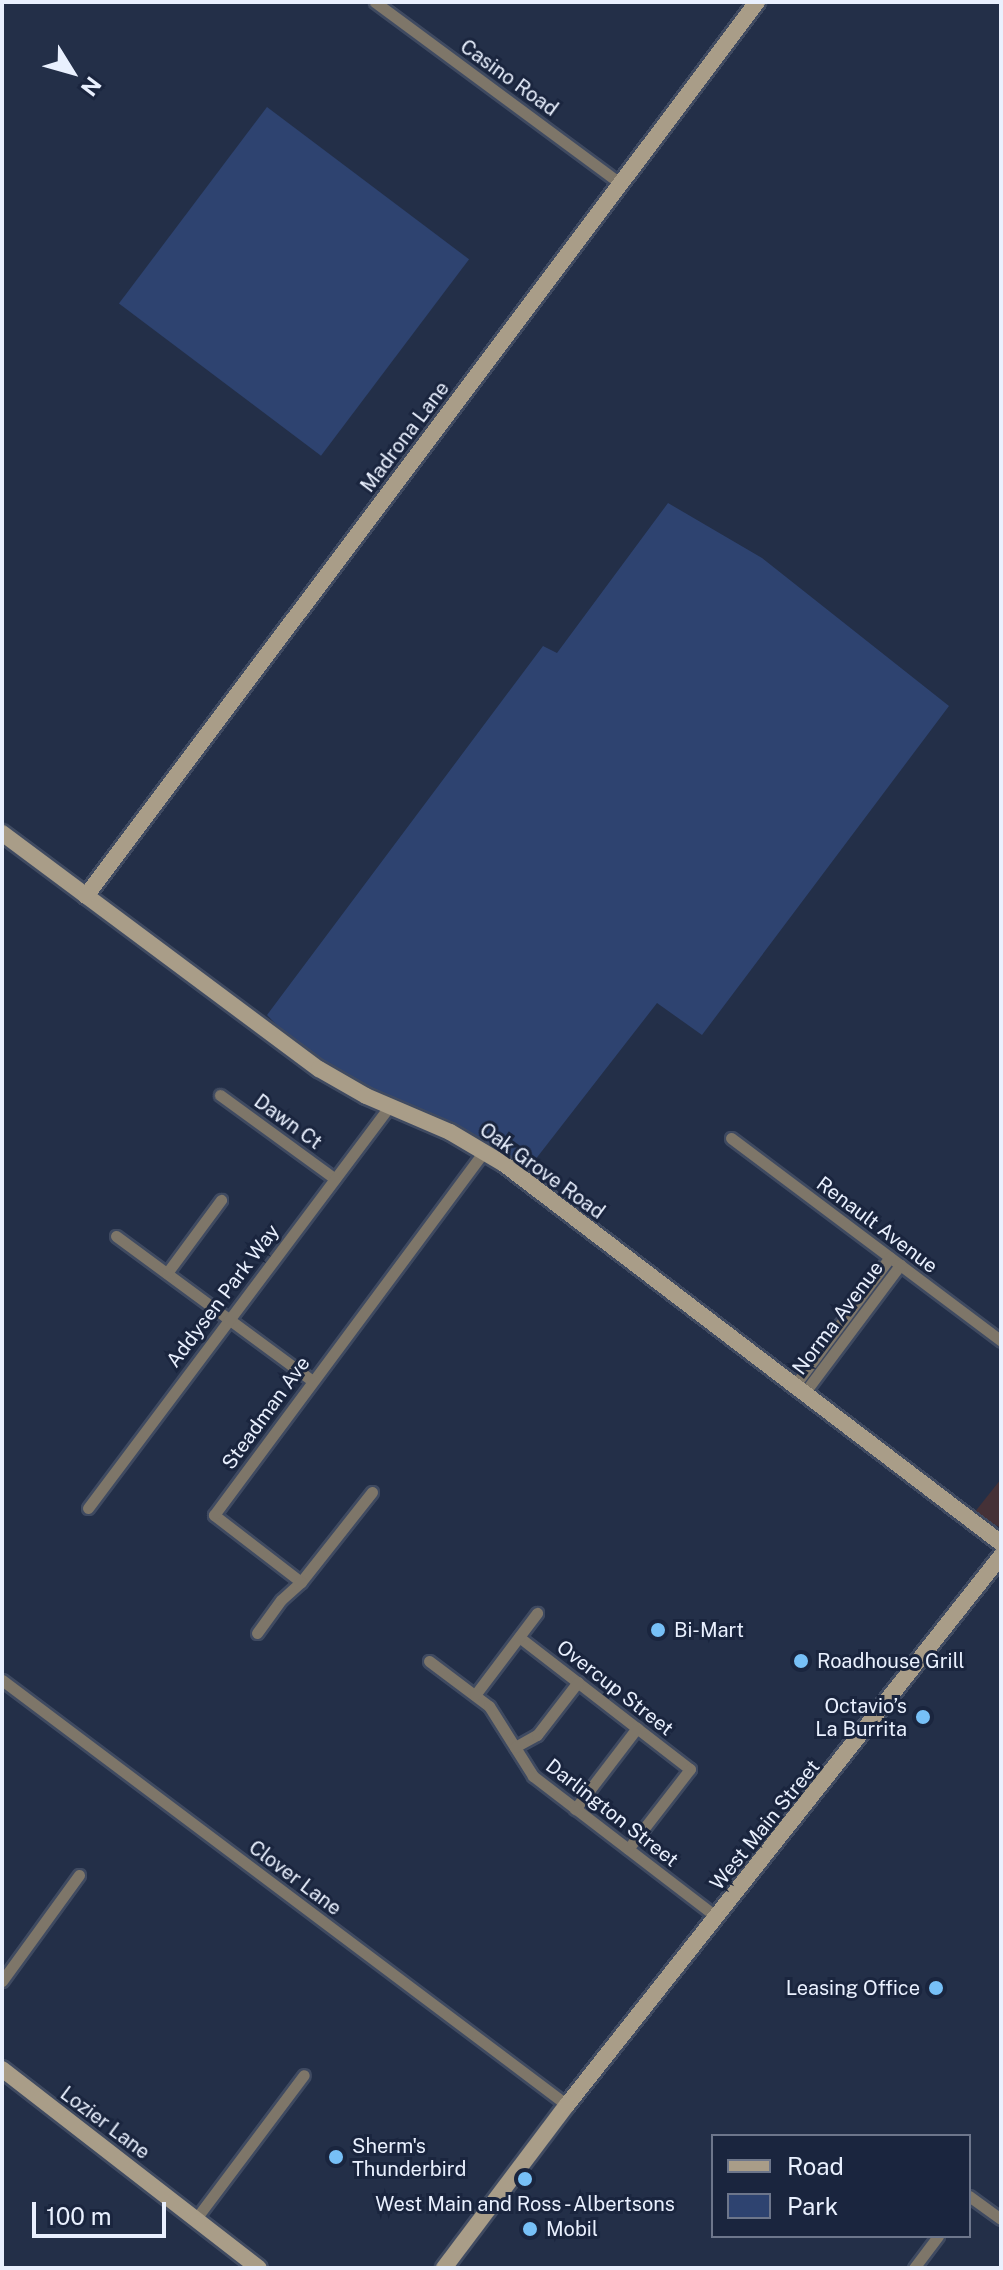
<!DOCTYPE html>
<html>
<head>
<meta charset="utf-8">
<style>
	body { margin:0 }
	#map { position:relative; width:1003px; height:2270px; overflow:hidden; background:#232f48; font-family:"Public Sans",sans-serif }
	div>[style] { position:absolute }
	.commercial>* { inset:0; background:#453137 }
	.green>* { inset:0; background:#2e4370; transform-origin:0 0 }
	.roads { filter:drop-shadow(2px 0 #3f4a61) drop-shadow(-2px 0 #3f4a61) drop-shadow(0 2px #3f4a61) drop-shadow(0 -2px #3f4a61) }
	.street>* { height:11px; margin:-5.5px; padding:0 5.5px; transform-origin:5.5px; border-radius:5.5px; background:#7e7669 }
	.secondary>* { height:16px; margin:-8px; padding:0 8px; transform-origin:8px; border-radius:8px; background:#a99d88 }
	.dots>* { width:22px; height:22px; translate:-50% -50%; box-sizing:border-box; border:4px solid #1a253e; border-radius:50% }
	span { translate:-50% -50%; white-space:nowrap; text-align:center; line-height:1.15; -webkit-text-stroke:6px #1a253e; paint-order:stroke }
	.street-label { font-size:20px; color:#e9f0fe }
	.poi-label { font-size:20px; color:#e9f0fe }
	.left { translate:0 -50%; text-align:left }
	.right { translate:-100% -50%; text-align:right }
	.frame { position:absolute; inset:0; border:4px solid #e9f0fe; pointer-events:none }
	.legend { position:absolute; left:711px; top:2134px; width:260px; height:104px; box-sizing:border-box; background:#1a253e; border:2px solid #6d768b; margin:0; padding:10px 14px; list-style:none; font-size:24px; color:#e9f0fe }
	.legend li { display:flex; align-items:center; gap:16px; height:40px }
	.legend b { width:40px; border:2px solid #6d768b }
	.north { position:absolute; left:32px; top:32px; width:80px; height:80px; -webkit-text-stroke:6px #1a253e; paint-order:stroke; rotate:127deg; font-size:22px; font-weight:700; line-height:32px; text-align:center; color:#e9f0fe }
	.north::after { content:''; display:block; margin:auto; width:28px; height:36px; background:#e9f0fe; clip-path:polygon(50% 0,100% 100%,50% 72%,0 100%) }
	.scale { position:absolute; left:32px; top:2202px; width:134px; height:36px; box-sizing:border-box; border:4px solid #e9f0fe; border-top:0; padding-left:10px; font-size:24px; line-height:28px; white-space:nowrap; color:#e9f0fe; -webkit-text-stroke:6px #1a253e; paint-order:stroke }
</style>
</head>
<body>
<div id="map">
	<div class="commercial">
		<div style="clip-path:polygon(1001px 1479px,1001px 1528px,974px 1513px)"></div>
	</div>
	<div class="green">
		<div style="left:267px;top:107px;width:253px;height:246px;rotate:37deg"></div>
		<div style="clip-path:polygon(668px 503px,762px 558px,949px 706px,702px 1035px,657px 1003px,521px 1178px,319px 1069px,267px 1015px,543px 646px,557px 653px)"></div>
	</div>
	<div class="roads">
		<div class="street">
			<div style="left:375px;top:2px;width:305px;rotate:36.5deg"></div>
			<div style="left:220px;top:1095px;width:142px;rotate:36.1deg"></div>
			<div style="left:731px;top:1138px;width:338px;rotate:36.9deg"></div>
			<div style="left:116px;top:1236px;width:242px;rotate:36.4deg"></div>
			<div style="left:167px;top:1273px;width:91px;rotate:-53.5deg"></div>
			<div style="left:795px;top:1385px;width:159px;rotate:-53.4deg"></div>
			<div style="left:805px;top:1392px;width:159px;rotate:-53.2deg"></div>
			<div style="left:372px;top:1492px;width:115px;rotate:128.3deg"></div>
			<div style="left:301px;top:1582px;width:110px;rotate:-142.4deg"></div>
			<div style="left:214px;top:1515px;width:452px;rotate:-53.4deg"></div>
			<div style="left:88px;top:1508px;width:501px;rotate:-53.11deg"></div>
			<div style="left:257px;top:1633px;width:41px;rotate:-54deg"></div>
			<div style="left:281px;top:1600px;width:27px;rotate:-42deg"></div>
			<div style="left:519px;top:1637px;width:216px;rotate:37.7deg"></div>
			<div style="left:690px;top:1769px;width:101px;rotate:127.8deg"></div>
			<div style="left:429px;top:1661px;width:75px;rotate:36.9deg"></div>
			<div style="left:489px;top:1706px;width:83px;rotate:57.8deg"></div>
			<div style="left:533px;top:1776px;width:232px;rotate:37.5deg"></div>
			<div style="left:2px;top:1680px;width:707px;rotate:36.95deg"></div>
			<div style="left:475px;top:1695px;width:103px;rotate:-52.9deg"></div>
			<div style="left:515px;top:1747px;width:25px;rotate:-29deg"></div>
			<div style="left:537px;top:1735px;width:67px;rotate:-52.3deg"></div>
			<div style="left:575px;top:1809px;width:102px;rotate:-52.6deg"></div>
			<div style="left:2px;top:1981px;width:131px;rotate:-54deg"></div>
			<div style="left:969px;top:2196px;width:39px;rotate:36deg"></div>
			<div style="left:195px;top:2220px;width:181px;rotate:-53.1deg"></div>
			<div style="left:914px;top:2268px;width:40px;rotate:-53deg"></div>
		</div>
		<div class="secondary">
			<div style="left:2px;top:833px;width:395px;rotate:36.7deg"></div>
			<div style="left:319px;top:1069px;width:54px;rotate:29.9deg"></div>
			<div style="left:366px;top:1096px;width:91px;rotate:23.2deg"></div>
			<div style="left:450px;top:1132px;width:63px;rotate:30.7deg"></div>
			<div style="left:504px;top:1164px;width:625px;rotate:37.33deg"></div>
			<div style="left:86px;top:896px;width:1118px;rotate:-53.11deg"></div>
			<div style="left:2px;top:2069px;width:325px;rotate:37.8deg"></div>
			<div style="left:444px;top:2268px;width:204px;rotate:-53deg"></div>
			<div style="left:567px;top:2105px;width:700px;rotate:-51.67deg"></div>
		</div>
	</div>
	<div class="dots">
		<div style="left:658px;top:1630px;background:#77c0f7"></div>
		<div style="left:801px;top:1661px;background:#77c0f7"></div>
		<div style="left:923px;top:1717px;background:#77c0f7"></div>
		<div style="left:936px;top:1988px;background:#77c0f7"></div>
		<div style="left:336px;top:2157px;background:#77c0f7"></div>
		<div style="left:525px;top:2179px;background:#77c0f7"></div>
		<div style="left:530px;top:2229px;background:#77c0f7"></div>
	</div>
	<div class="street-label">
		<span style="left:509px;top:78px;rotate:36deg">Casino Road</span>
		<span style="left:405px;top:437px;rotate:-53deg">Madrona Lane</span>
		<span style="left:288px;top:1122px;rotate:36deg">Dawn Ct</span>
		<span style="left:542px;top:1171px;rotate:36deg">Oak Grove Road</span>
		<span style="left:877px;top:1225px;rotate:37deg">Renault Avenue</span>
		<span style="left:223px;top:1296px;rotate:-53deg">Addysen Park Way</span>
		<span style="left:838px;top:1318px;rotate:-53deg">Norma Avenue</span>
		<span style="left:266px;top:1413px;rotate:-54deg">Steadman Ave</span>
		<span style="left:615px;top:1688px;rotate:38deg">Overcup Street</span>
		<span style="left:612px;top:1813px;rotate:38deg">Darlington Street</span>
		<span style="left:765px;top:1825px;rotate:-51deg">West Main Street</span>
		<span style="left:295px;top:1878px;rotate:37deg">Clover Lane</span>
		<span style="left:105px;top:2123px;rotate:37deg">Lozier Lane</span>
	</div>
	<div class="poi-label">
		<span class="left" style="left:674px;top:1630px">Bi-Mart</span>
		<span class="left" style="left:817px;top:1661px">Roadhouse Grill</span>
		<span class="right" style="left:907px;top:1718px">Octavio’s<br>La Burrita</span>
		<span class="right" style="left:920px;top:1988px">Leasing Office</span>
		<span class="left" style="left:352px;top:2158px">Sherm's<br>Thunderbird</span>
		<span style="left:525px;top:2204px">West Main and Ross - Albertsons</span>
		<span class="left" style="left:546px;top:2229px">Mobil</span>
	</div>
	<div class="frame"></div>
	<ul class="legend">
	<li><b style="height:10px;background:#a99d88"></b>Road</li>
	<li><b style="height:22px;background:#2e4370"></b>Park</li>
	</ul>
	<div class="north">N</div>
	<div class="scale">100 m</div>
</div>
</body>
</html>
